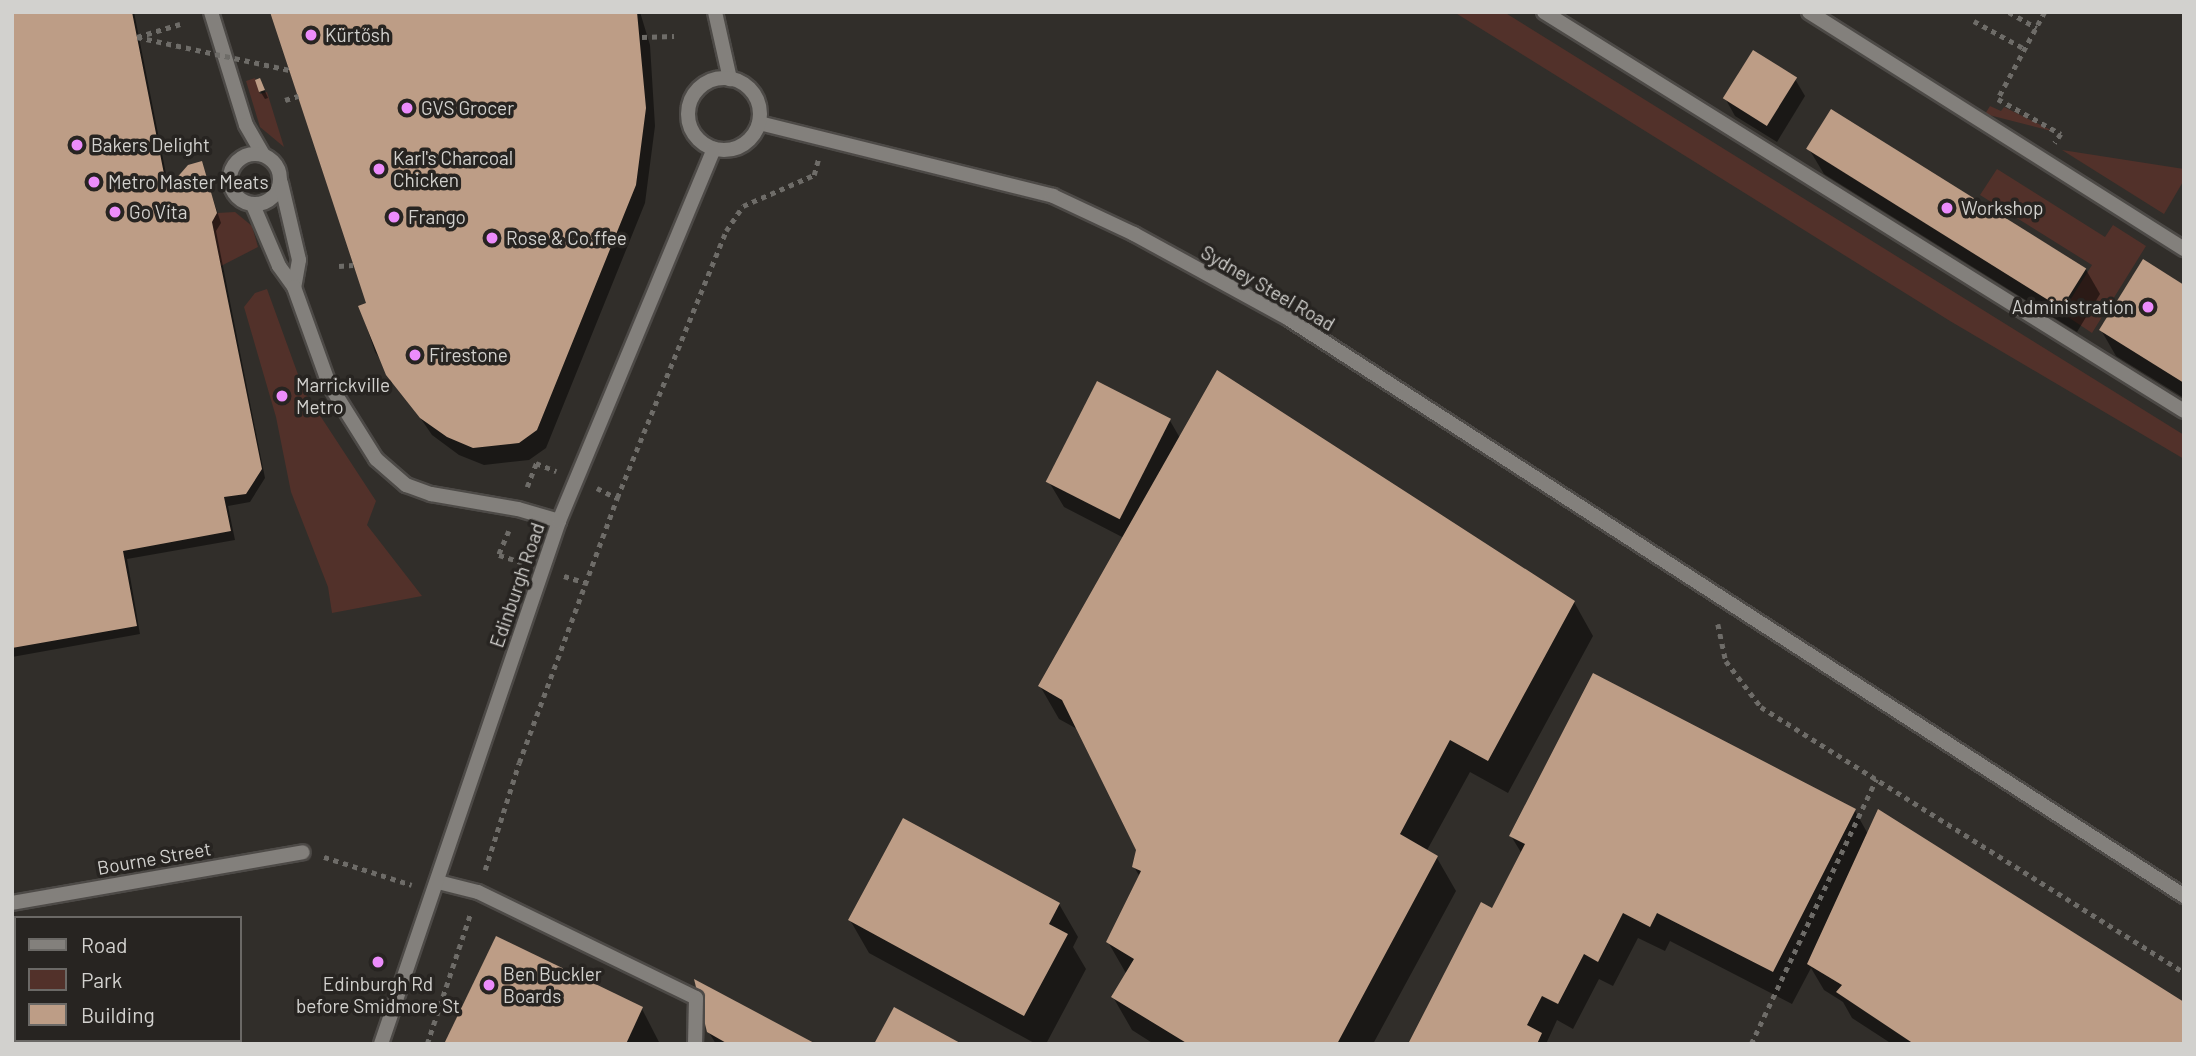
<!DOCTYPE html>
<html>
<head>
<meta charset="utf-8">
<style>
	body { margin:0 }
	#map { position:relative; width:2196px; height:1056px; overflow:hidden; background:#312e2a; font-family:Barlow,sans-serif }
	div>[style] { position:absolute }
	.green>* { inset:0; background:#52312a }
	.shadow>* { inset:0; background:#0007 }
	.building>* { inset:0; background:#bd9d86; transform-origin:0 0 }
	.path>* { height:4.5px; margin-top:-2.25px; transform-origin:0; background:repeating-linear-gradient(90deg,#6e6c68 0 5px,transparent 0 10px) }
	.roads { filter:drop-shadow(2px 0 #4d4a47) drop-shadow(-2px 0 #4d4a47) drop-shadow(0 2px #4d4a47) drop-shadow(0 -2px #4d4a47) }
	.service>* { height:14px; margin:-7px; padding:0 7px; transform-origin:7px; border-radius:7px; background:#83807c }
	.minor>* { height:14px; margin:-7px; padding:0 7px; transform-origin:7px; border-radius:7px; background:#83807c }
	.minor>.ring { margin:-7px; padding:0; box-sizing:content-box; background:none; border:14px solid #83807c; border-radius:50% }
	.tertiary>* { height:14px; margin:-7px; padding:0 7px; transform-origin:7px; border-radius:7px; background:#83807c }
	.tertiary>.ring { margin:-7px; padding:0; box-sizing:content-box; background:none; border:14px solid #83807c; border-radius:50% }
	.path-bridge>* { height:4.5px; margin-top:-2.25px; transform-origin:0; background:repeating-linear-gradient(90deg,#6e6c68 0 5px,transparent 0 10px) }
	.dots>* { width:19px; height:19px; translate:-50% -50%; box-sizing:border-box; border:4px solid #272421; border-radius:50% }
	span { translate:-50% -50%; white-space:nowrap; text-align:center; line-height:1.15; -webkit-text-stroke:7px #272421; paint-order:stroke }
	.poi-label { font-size:19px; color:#d2d1ce }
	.left { translate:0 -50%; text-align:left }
	.right { translate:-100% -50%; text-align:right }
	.street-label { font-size:19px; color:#d2d1ce }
	.frame { position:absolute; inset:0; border:14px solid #d2d1ce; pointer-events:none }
	.legend { position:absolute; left:14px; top:916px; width:228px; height:126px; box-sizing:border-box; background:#272421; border:2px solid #6b6966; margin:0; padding:9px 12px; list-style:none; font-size:21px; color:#d2d1ce }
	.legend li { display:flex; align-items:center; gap:14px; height:35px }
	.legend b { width:35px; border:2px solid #6b6966 }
</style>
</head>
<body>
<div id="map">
	<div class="green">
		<div style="clip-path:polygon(1454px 12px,1504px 12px,2184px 435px,2184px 459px,1950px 321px)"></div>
		<div style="clip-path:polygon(255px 78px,260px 94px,267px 92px,284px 147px,260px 127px,246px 81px)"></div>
		<div style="clip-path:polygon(1990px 106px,2001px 111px,2004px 107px,2055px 132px,1985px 114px)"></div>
		<div style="clip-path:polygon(2062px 150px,2184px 169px,2184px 180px,2164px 214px)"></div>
		<div style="clip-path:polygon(1997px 169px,2105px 237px,2113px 225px,2146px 246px,2092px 333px,2062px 313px,2092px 265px,1980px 195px)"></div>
		<div style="clip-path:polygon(235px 212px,252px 226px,258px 247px,221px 266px,212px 222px,217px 213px)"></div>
		<div style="clip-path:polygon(267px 289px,304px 391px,376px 501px,367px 525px,422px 596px,332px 613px,328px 587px,291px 492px,276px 417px,244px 307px,255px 293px)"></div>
	</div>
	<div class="shadow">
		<div style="clip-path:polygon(12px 12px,134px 12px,169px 189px,201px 163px,221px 223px,216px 231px,265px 478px,250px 502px,228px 506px,235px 540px,127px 559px,140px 634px,12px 657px)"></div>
		<div style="clip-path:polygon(272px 12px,640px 12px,650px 45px,655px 126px,645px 203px,546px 448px,529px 460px,484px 465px,459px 455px,432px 435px,375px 352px,360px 307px,368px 304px)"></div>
		<div style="clip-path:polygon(1795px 79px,1805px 96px,1777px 142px,1735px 116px,1725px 98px)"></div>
		<div style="clip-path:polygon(260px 80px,268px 98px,265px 99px,260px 91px)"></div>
		<div style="clip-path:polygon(1809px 149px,2085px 268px,2100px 294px,2077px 332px,1824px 174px)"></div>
		<div style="clip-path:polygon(2184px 287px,2184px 398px,2116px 356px,2101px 330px)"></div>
		<div style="clip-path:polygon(1169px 419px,1180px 438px,1574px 602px,1593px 636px,1508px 793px,1470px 772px,1426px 852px,1437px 858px,1456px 891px,1373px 1044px,1154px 1044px,1132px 1030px,1113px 997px,1127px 975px,1108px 942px,1140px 877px,1134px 867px,1138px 850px,1079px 730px,1059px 719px,1040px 686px,1124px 538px,1064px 507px,1049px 482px)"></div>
		<div style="clip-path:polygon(1855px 811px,1868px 834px,2184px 1044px,1892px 1044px,1852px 1018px,1843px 1002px,1824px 990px,1811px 968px,1792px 1004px,1670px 941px,1665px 951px,1638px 938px,1613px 986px,1599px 979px,1573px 1029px,1557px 1020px,1546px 1044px,1410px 1044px,1493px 910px,1522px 854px,1511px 836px)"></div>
		<div style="clip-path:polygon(1059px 904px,1078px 937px,1073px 947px,1086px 969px,1046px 1044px,1036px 1044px,869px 953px,850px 920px)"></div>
		<div style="clip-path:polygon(642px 1009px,660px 1044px,446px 1044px)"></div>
		<div style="clip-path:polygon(708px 1031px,812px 1044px,716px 1044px)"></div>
	</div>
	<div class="building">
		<div style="clip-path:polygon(12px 12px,132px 12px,167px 189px,188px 165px,202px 161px,217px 213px,212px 222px,262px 469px,246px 494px,224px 497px,231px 531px,123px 551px,137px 626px,12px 648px)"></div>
		<div style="clip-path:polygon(270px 12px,637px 12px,646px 108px,636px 185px,537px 430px,519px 443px,473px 448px,447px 437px,420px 418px,386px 375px,358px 306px,366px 303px)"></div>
		<div style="left:1753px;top:50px;width:52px;height:57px;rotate:32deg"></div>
		<div style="clip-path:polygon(260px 78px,265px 90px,259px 92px,255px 80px)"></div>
		<div style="left:1831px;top:109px;width:301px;height:47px;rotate:32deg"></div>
		<div style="clip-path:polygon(2143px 259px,2184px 285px,2184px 383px,2099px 330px)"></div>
		<div style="clip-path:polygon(1217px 370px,1575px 601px,1488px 761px,1450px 740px,1400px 834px,1438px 856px,1337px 1044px,1188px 1044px,1111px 997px,1134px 959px,1106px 942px,1141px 871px,1132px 867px,1136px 850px,1062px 700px,1038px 686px)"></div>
		<div style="left:1097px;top:381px;width:83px;height:113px;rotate:27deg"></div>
		<div style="clip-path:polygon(1593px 673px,1856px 809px,1773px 972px,1657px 913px,1650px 927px,1623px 913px,1598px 962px,1584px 954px,1558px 1004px,1542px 996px,1527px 1025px,1542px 1033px,1537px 1044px,1408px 1044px,1481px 902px,1492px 908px,1525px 844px,1509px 836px)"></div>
		<div style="clip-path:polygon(1878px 809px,2184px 1002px,2184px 1044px,1914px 1044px,1836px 992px,1842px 985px,1807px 964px)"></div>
		<div style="clip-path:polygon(903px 818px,1060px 903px,1049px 924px,1068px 934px,1024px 1016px,848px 920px)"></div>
		<div style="clip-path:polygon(496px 936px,643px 1007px,626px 1044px,444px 1044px)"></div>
		<div style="clip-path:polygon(694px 979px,816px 1044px,728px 1044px,707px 1032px)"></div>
		<div style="clip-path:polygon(894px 1007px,962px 1044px,874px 1044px)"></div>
	</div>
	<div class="path">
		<div style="left:2009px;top:12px;width:32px;rotate:30deg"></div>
		<div style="left:2045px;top:12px;width:99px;rotate:118.4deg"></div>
		<div style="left:1998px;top:99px;width:72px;rotate:29.1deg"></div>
		<div style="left:2061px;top:134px;width:11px;rotate:124deg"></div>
		<div style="left:2055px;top:12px;width:2px"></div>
		<div style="left:1974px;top:21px;width:58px;rotate:28.8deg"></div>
		<div style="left:137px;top:37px;width:45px;rotate:-16.8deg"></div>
		<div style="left:642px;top:37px;width:32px;rotate:-2deg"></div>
		<div style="left:285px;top:100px;width:14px;rotate:-17deg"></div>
		<div style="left:339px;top:266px;width:14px;rotate:-4deg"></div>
		<div style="left:527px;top:487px;width:26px;rotate:-69deg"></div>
		<div style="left:536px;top:463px;width:22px;rotate:22deg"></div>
		<div style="left:597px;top:488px;width:22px;rotate:27deg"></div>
		<div style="left:509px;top:531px;width:26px;rotate:113deg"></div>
		<div style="left:499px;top:555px;width:25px;rotate:18deg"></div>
		<div style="left:564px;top:576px;width:24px;rotate:17deg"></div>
		<div style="left:1718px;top:624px;width:38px;rotate:78deg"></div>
		<div style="left:1726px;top:661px;width:58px;rotate:52.7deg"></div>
		<div style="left:1761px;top:707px;width:499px;rotate:32.1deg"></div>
		<div style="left:324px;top:857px;width:92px;rotate:17.7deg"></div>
		<div style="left:485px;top:870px;width:112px;rotate:-72.4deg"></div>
		<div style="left:519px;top:763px;width:283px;rotate:-69.7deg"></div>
		<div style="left:617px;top:498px;width:288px;rotate:-67.8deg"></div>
		<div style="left:726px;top:231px;width:30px;rotate:-56deg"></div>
		<div style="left:743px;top:206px;width:77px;rotate:-23.6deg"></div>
		<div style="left:814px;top:175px;width:16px;rotate:-75deg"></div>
		<div style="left:427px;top:1044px;width:136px;rotate:-71.6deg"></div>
		<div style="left:1751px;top:1044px;width:293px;rotate:-64.7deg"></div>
	</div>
	<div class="roads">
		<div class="service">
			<div style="left:1544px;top:12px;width:754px;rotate:31.94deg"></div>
			<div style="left:1809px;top:12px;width:444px;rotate:32.3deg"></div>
			<div style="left:1711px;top:591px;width:563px;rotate:32.81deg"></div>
			<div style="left:438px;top:882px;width:41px;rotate:14deg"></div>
			<div style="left:478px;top:892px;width:242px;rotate:25.9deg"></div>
			<div style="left:696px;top:998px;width:46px;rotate:91.2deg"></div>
		</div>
		<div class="minor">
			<div style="left:211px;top:12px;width:118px;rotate:72.8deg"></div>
			<div style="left:246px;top:125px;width:34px;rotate:60deg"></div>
			<div style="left:759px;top:123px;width:303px;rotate:13.9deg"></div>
			<div style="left:1053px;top:196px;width:89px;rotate:25.1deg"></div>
			<div style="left:1134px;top:234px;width:177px;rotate:28.7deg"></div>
			<div style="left:1289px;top:319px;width:502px;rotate:32.8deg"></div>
			<div class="ring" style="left:230px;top:154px;width:36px;height:36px"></div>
			<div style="left:281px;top:183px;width:79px;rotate:76.8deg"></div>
			<div style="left:299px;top:260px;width:27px;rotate:100deg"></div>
			<div style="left:253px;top:205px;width:66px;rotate:66.9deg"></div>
			<div style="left:279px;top:266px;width:26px;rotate:54deg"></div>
			<div style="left:294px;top:287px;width:103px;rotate:70.2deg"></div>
			<div style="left:329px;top:384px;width:89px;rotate:57.9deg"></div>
			<div style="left:376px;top:459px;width:40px;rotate:41deg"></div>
			<div style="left:406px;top:485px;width:27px;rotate:20deg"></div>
			<div style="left:431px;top:494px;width:88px;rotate:9.8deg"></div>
			<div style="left:518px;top:509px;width:43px;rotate:16.3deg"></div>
			<div style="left:12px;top:903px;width:295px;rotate:-9.9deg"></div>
		</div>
		<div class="tertiary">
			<div style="left:715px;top:12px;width:69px;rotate:77.4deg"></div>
			<div class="ring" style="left:688px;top:78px;width:58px;height:58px"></div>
			<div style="left:381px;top:1044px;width:552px;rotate:-71.2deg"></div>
			<div style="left:559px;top:521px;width:403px;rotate:-67.4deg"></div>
		</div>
	</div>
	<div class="path-bridge">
		<div style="left:137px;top:37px;width:156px;rotate:12.2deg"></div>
	</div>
	<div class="dots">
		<div style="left:311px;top:35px;background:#ec8cfb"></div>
		<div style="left:407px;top:108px;background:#ec8cfb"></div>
		<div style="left:77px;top:145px;background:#ec8cfb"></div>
		<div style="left:379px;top:169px;background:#ec8cfb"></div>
		<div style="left:94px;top:182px;background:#ec8cfb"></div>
		<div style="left:1947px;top:208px;background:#ec8cfb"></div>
		<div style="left:115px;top:212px;background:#ec8cfb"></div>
		<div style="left:394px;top:217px;background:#ec8cfb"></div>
		<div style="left:492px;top:238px;background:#ec8cfb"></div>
		<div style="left:2148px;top:307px;background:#ec8cfb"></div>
		<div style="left:415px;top:355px;background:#ec8cfb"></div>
		<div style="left:282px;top:396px;background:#ec8cfb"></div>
		<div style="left:378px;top:962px;background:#ec8cfb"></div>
		<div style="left:489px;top:985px;background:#ec8cfb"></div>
	</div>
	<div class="poi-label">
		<span class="left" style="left:325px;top:35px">Kürtősh</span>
		<span class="left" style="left:421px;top:108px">GVS Grocer</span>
		<span class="left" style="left:91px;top:145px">Bakers Delight</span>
		<span class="left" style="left:393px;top:169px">Karl's Charcoal<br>Chicken</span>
		<span class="left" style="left:108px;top:182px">Metro Master Meats</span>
		<span class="left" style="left:1961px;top:208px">Workshop</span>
		<span class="left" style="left:129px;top:212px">Go Vita</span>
		<span class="left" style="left:408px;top:217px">Frango</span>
		<span class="left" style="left:506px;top:238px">Rose &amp; Co.ffee</span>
		<span class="right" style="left:2134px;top:307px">Administration</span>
		<span class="left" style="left:429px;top:355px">Firestone</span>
		<span class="left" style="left:296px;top:396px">Marrickville<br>Metro</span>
		<span class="left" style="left:503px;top:985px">Ben Buckler<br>Boards</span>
		<span style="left:378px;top:995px">Edinburgh Rd<br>before Smidmore St</span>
	</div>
	<div class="street-label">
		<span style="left:1268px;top:288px;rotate:30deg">Sydney Steel Road</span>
		<span style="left:517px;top:585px;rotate:-71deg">Edinburgh Road</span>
		<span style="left:154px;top:858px;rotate:-10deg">Bourne Street</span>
	</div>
	<div class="frame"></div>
	<ul class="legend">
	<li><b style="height:9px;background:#83807c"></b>Road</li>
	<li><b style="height:19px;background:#52312a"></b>Park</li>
	<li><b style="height:19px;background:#bd9d86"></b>Building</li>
	</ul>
</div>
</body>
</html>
